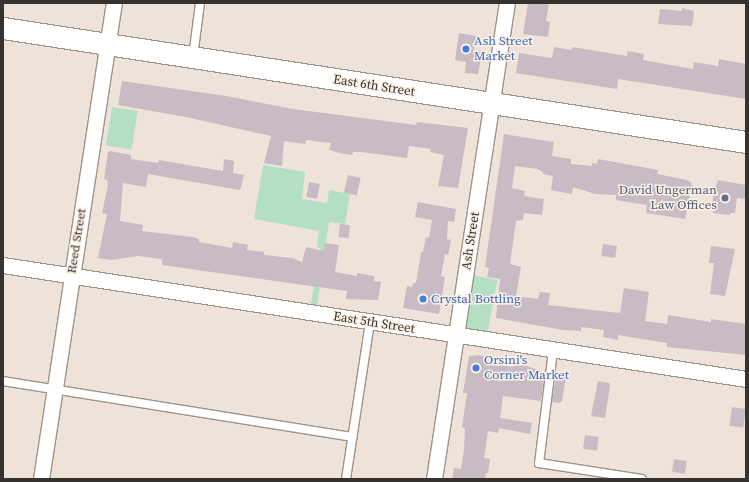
<!DOCTYPE html>
<html>
<head>
<meta charset="utf-8">
<style>
	body { margin:0 }
	#map { position:relative; width:749px; height:482px; overflow:hidden; background:#efe2d8; font-family:"Source Serif 4",serif }
	div>[style] { position:absolute }
	.green>* { inset:0; background:#b3dfc3; transform-origin:0 0 }
	.building>* { inset:0; background:#c8bbc4; transform-origin:0 0 }
	.roads { filter:drop-shadow(1px 0 #9e9389) drop-shadow(-1px 0 #9e9389) drop-shadow(0 1px #9e9389) drop-shadow(0 -1px #9e9389) }
	.lane>* { height:8px; margin:-4px; padding:0 4px; transform-origin:4px; border-radius:4px; background:#fff }
	.street>* { height:15px; margin:-7.5px; padding:0 7.5px; transform-origin:7.5px; border-radius:7.5px; background:#fff }
	.secondary>* { height:21px; margin:-10.5px; padding:0 10.5px; transform-origin:10.5px; border-radius:10.5px; background:#fff }
	.dots>* { width:11px; height:11px; translate:-50% -50%; box-sizing:border-box; border:2px solid #fcf0e5; border-radius:50% }
	span { translate:-50% -50%; white-space:nowrap; text-align:center; line-height:1.15; -webkit-text-stroke:3px #fcf0e5; paint-order:stroke }
	.shop-label { font-size:13px; color:#366cbe }
	.left { translate:0 -50%; text-align:left }
	.street-label { font-size:13px; color:#37322e }
	.service-label { font-size:13px; color:#4e5e75 }
	.right { translate:-100% -50%; text-align:right }
	.frame { position:absolute; inset:0; border:4px solid #37322e; pointer-events:none }
</style>
</head>
<body>
<div id="map">
	<div class="green">
		<div style="left:112px;top:107px;width:26px;height:39px;rotate:9deg"></div>
		<div style="clip-path:polygon(263px 165px,305px 172px,302px 199px,327px 203px,329px 190px,350px 194px,345px 224px,329px 222px,317px 306px,311px 304px,320px 248px,317px 247px,319px 231px,254px 219px)"></div>
		<div style="left:472px;top:275px;width:26px;height:53px;rotate:11deg"></div>
	</div>
	<div class="building">
		<div style="clip-path:polygon(528px 3px,549px 3px,546px 21px,550px 22px,548px 37px,523px 34px)"></div>
		<div style="clip-path:polygon(682px 8px,694px 11px,692px 26px,658px 24px,660px 9px,682px 11px)"></div>
		<div style="clip-path:polygon(459px 33px,476px 36px,474px 50px,482px 53px,478px 74px,465px 73px,466px 62px,455px 60px)"></div>
		<div style="clip-path:polygon(554px 47px,572px 50px,572px 47px,627px 56px,628px 51px,644px 54px,643px 60px,693px 69px,694px 62px,718px 66px,719px 59px,746px 64px,746px 99px,618px 79px,617px 89px,516px 73px,519px 53px,552px 58px)"></div>
		<div style="clip-path:polygon(122px 81px,226px 96px,293px 109px,416px 125px,417px 122px,468px 128px,458px 188px,438px 186px,444px 155px,430px 152px,431px 149px,409px 146px,407px 158px,361px 152px,353px 152px,352px 155px,339px 153px,329px 150px,331px 143px,306px 140px,305px 144px,284px 141px,282px 166px,264px 163px,271px 136px,186px 117px,118px 105px)"></div>
		<div style="clip-path:polygon(504px 134px,554px 142px,552px 156px,571px 159px,571px 164px,592px 166px,592px 163px,597px 164px,598px 159px,658px 170px,657px 174px,687px 180px,691px 182px,692px 186px,685px 219px,646px 213px,647px 205px,616px 200px,616px 195px,595px 194px,573px 187px,572px 194px,551px 190px,553px 176px,543px 174px,543px 172px,537px 169px,515px 166px,512px 188px,525px 191px,524px 196px,544px 199px,542px 215px,524px 213px,523px 220px,516px 221px,510px 264px,521px 267px,516px 296px,538px 299px,540px 292px,550px 293px,548px 305px,620px 313px,624px 288px,649px 292px,645px 321px,667px 324px,668px 315px,711px 322px,711px 319px,746px 324px,746px 355px,667px 347px,667px 343px,618px 335px,618px 340px,603px 337px,604px 330px,581px 327px,581px 331px,563px 330px,496px 318px,500px 279px,487px 277px,489px 268px,485px 267px)"></div>
		<div style="clip-path:polygon(110px 151px,131px 155px,131px 159px,158px 163px,159px 160px,223px 171px,224px 159px,234px 161px,233px 173px,244px 175px,240px 190px,148px 174px,146px 187px,123px 183px,120px 221px,143px 225px,142px 231px,192px 237px,199px 239px,199px 242px,232px 248px,233px 242px,248px 245px,247px 250px,264px 252px,264px 255px,292px 258px,302px 262px,306px 247px,324px 251px,325px 243px,339px 245px,335px 272px,357px 276px,357px 273px,374px 276px,374px 281px,381px 282px,378px 300px,346px 299px,347px 291px,162px 265px,162px 259px,138px 256px,111px 260px,98px 258px,107px 214px,102px 213px,108px 185px,107px 180px,104px 179px,108px 152px)"></div>
		<div style="left:348px;top:175px;width:13px;height:18px;rotate:13deg"></div>
		<div style="clip-path:polygon(718px 180px,746px 185px,746px 199px,737px 198px,735px 213px,731px 213px,730px 215px,713px 213px,713px 194px)"></div>
		<div style="left:309px;top:182px;width:11px;height:15px;rotate:10deg"></div>
		<div style="clip-path:polygon(418px 202px,456px 209px,454px 222px,448px 221px,447px 239px,451px 240px,448px 255px,445px 254px,441px 276px,445px 277px,439px 314px,403px 308px,407px 286px,412px 287px,413px 283px,416px 283px,421px 252px,423px 252px,426px 237px,429px 238px,432px 220px,415px 217px)"></div>
		<div style="left:340px;top:224px;width:10px;height:13px;rotate:6deg"></div>
		<div style="left:603px;top:244px;width:14px;height:12px;rotate:8deg"></div>
		<div style="clip-path:polygon(711px 246px,735px 249px,725px 296px,710px 294px,714px 263px,709px 263px)"></div>
		<div style="clip-path:polygon(479px 355px,486px 357px,485px 363px,514px 367px,514px 362px,545px 372px,541px 401px,503px 396px,500px 418px,532px 423px,530px 434px,499px 428px,498px 433px,488px 431px,484px 458px,490px 459px,488px 473px,482px 473px,486px 473px,485px 479px,452px 479px,454px 468px,461px 469px,464px 450px,465px 428px,462px 427px,467px 393px,463px 393px,469px 356px)"></div>
		<div style="clip-path:polygon(556px 375px,566px 377px,562px 401px,559px 403px,552px 402px)"></div>
		<div style="clip-path:polygon(598px 381px,609px 383px,610px 386px,605px 418px,591px 416px)"></div>
		<div style="left:732px;top:407px;width:14px;height:19px;rotate:8deg"></div>
		<div style="left:585px;top:435px;width:14px;height:14px;rotate:8deg"></div>
		<div style="left:674px;top:459px;width:13px;height:13px;rotate:9deg"></div>
	</div>
	<div class="roads">
		<div class="lane">
			<div style="left:193px;top:57px;width:54px;rotate:-82.6deg"></div>
			<div style="left:553px;top:351px;width:113px;rotate:97.1deg"></div>
			<div style="left:539px;top:463px;width:104px;rotate:8.8deg"></div>
			<div style="left:3px;top:381px;width:354px;rotate:9.1deg"></div>
			<div style="left:346px;top:479px;width:158px;rotate:-81.3deg"></div>
		</div>
		<div class="street">
			<div style="left:3px;top:265px;width:752px;rotate:8.72deg"></div>
			<div style="left:41px;top:479px;width:482px;rotate:-81.3deg"></div>
			<div style="left:434px;top:479px;width:482px;rotate:-81.3deg"></div>
		</div>
		<div class="secondary">
			<div style="left:3px;top:28px;width:752px;rotate:8.72deg"></div>
		</div>
	</div>
	<div class="dots">
		<div style="left:466px;top:49px;background:#3f7fe0"></div>
		<div style="left:725px;top:198px;background:#5c6f8a"></div>
		<div style="left:423px;top:299px;background:#3f7fe0"></div>
		<div style="left:476px;top:368px;background:#3f7fe0"></div>
	</div>
	<div class="shop-label">
		<span class="left" style="left:474px;top:49px">Ash Street<br>Market</span>
		<span class="left" style="left:431px;top:299px">Crystal Bottling</span>
		<span class="left" style="left:484px;top:368px">Orsini's<br>Corner Market</span>
	</div>
	<div class="street-label">
		<span style="left:374px;top:86px;rotate:9deg">East 6th Street</span>
		<span style="left:77px;top:241px;rotate:-81deg">Reed Street</span>
		<span style="left:471px;top:241px;rotate:-81deg">Ash Street</span>
		<span style="left:374px;top:323px;rotate:9deg">East 5th Street</span>
	</div>
	<div class="service-label">
		<span class="right" style="left:717px;top:198px">David Ungerman<br>Law Offices</span>
	</div>
	<div class="frame"></div>
</div>
</body>
</html>
